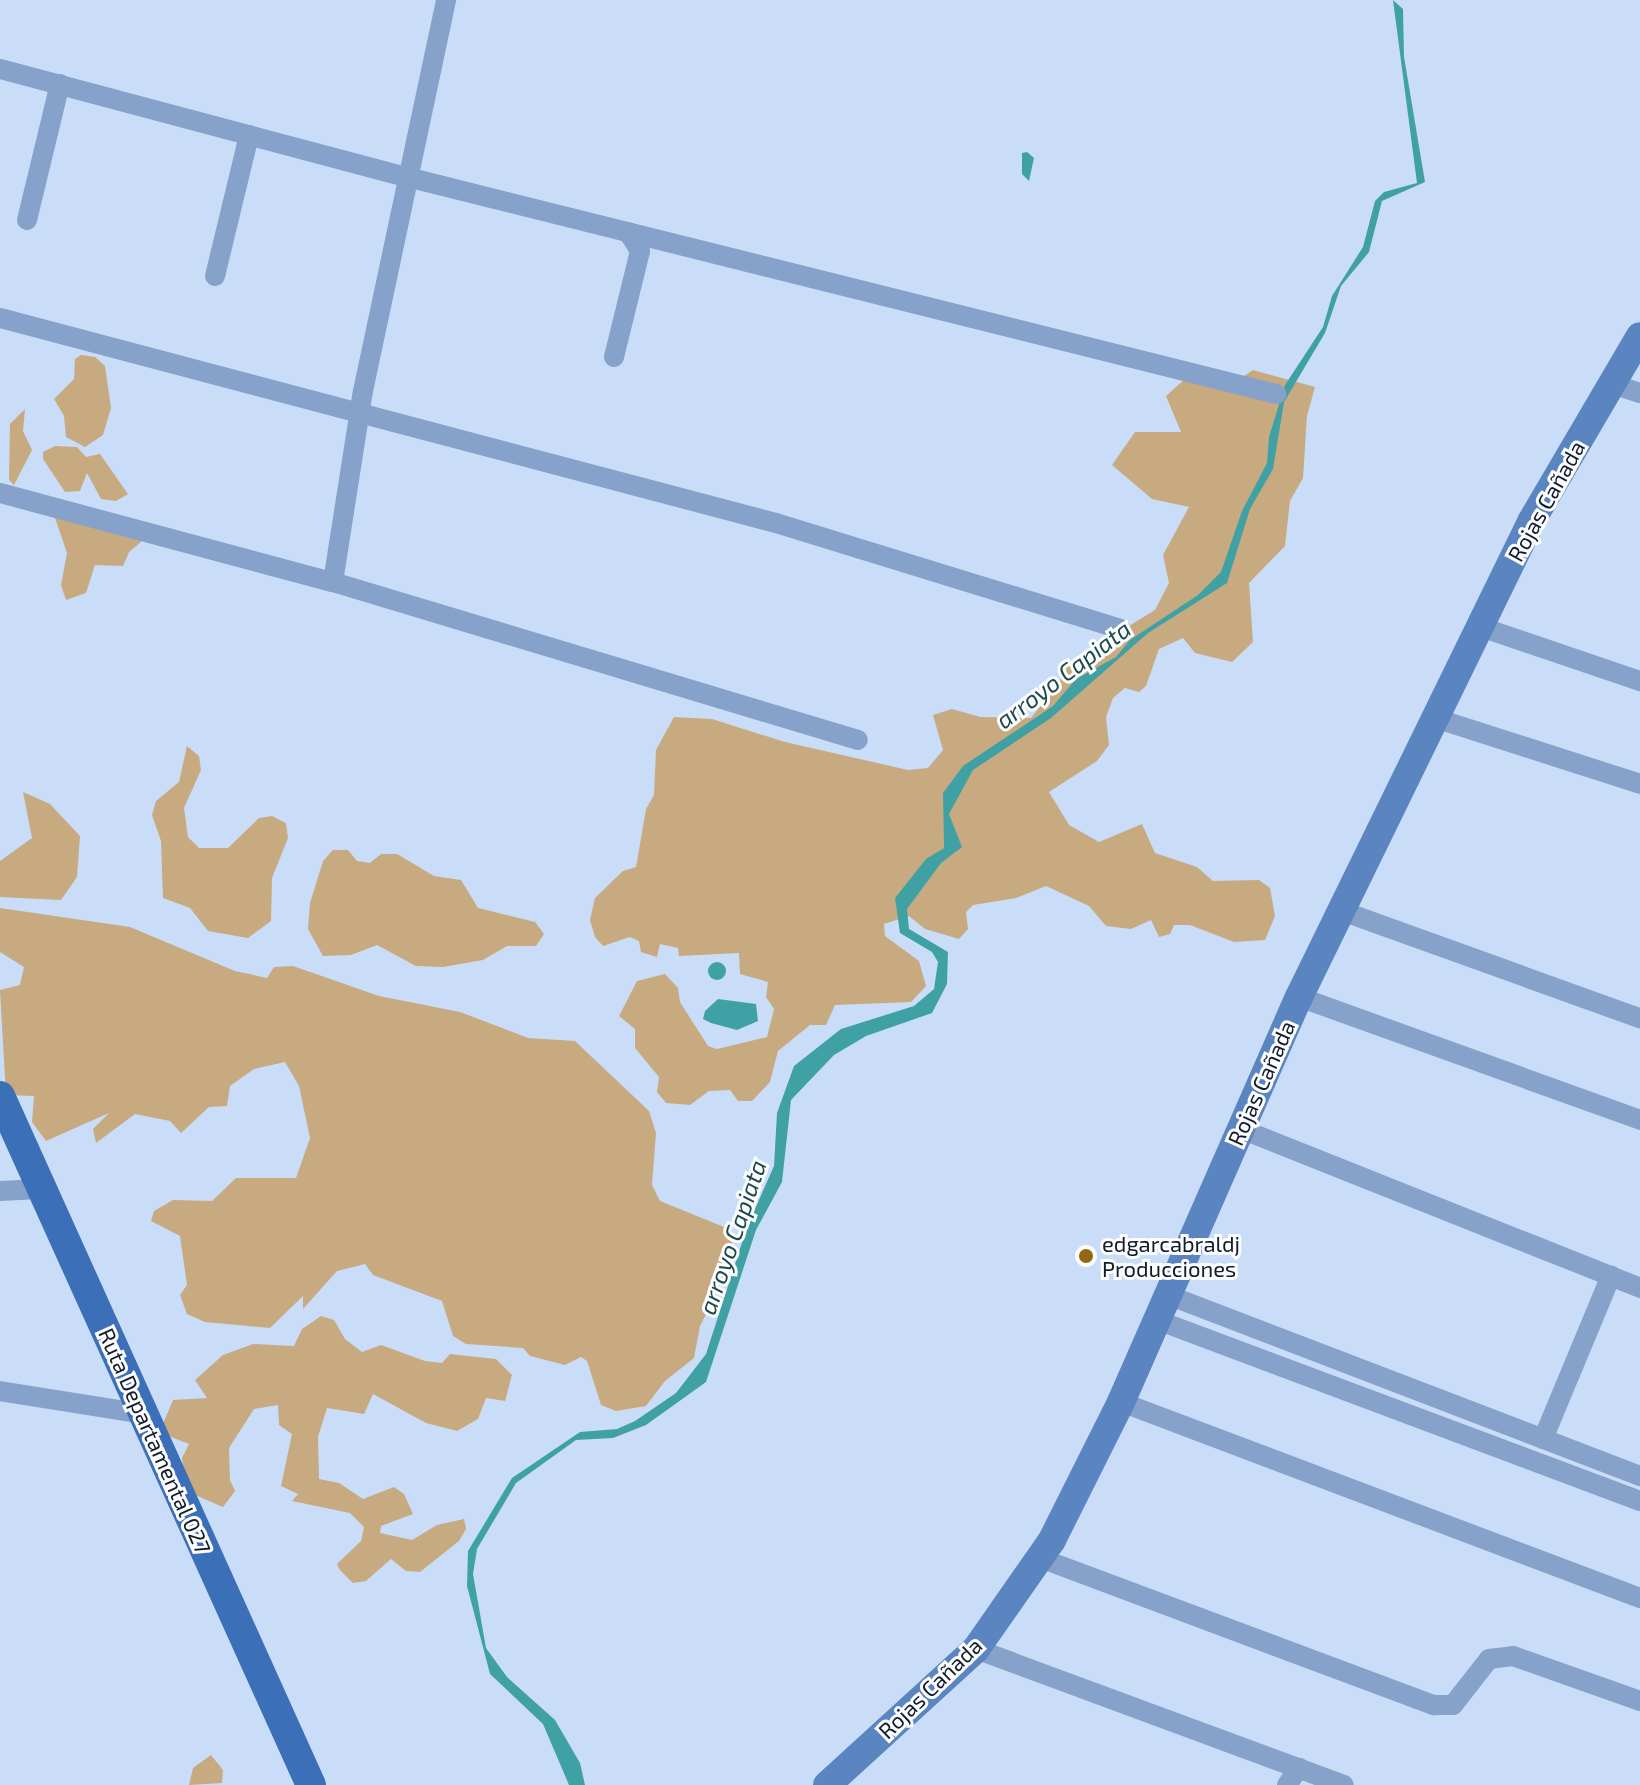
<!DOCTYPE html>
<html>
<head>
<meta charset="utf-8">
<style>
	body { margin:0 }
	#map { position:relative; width:1640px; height:1785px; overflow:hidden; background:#c9ddf8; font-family:"Exo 2",sans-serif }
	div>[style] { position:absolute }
	.green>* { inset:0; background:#c7aa80 }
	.water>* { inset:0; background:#40a1a4 }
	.round { border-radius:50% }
	.street>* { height:20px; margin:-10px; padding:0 10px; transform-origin:10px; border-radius:10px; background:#86a2ca }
	.secondary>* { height:28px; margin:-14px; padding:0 14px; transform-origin:14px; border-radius:14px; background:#5b85c0 }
	.primary>* { height:30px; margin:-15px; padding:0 15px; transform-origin:15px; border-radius:15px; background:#3b6fb8 }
	.dots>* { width:22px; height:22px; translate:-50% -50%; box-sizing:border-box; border:4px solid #fcfcfc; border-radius:50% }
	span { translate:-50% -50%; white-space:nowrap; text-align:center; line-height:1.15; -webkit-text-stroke:6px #fcfcfc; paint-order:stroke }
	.street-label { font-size:22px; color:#111c2d }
	.poi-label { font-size:22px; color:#111c2d }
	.left { translate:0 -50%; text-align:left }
	.water-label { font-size:24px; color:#1e494a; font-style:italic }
</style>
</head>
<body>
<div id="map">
	<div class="green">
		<div style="clip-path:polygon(81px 355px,95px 357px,105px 366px,111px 408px,103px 435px,85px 447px,66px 437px,64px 416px,54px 399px,74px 379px,75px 359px)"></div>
		<div style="clip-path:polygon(1195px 370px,1238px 380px,1253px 370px,1315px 387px,1307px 416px,1303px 478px,1290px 501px,1285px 546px,1249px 583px,1253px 642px,1232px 662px,1195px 653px,1183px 638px,1159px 649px,1146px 686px,1139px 692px,1125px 688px,1113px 698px,1106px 717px,1109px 745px,1097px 761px,1049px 792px,1069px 825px,1099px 842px,1142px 824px,1155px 853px,1197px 867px,1213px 881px,1259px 880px,1270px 888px,1275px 916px,1265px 940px,1234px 942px,1190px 925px,1174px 925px,1170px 934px,1159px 937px,1151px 920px,1131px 929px,1106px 926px,1089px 906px,1046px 886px,1016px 898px,973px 905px,966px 912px,968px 929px,959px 939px,925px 929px,909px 916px,884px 924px,885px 936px,919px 961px,926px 986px,911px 1002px,835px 1005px,826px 1025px,810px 1025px,778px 1051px,770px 1082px,752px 1101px,738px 1101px,730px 1090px,709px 1091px,690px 1105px,666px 1103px,657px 1092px,659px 1077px,635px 1048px,635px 1029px,619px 1016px,637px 981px,665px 974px,678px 988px,680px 1002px,708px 1046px,717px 1049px,767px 1037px,774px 1009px,766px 997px,768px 982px,740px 974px,739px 953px,679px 956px,678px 948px,660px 944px,657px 957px,641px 952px,639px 941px,630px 937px,603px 946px,595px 937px,590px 920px,595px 898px,623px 871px,636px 867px,646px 809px,654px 795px,656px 750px,674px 717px,712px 719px,785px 742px,908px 770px,928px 768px,943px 750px,933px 715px,952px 709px,980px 717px,1031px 718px,1063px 676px,1064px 666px,1155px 610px,1169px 583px,1163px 555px,1189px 507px,1152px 499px,1112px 465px,1135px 432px,1181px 432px,1166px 396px)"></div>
		<div style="clip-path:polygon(25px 409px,23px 431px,32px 450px,14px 485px,9px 480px,10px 424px)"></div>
		<div style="clip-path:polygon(55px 446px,77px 447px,86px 457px,100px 454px,128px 494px,116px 501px,101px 499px,87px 473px,80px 491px,65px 492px,43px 459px,43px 452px)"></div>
		<div style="clip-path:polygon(53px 512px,140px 536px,141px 542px,129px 552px,123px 566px,95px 565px,86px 593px,66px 600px,61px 585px,67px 553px)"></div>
		<div style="clip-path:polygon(187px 746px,199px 756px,201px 770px,184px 808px,188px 837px,199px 848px,228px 848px,259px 818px,272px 816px,286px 823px,288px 838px,272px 878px,271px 921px,248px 938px,208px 931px,190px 908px,163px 898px,161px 841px,152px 815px,156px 801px,179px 782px)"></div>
		<div style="clip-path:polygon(23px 792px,50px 804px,80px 836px,77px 877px,61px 900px,0 897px,0 861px,32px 838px)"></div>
		<div style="clip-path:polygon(333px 850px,348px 850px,357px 861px,370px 863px,381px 854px,397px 854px,434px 876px,461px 880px,478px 908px,535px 922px,544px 934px,536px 946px,507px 946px,483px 960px,443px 967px,416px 966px,377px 945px,351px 955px,323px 956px,308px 929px,310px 903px,323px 861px)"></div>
		<div style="clip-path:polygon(0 908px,130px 927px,235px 971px,267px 978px,274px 967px,293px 966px,379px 996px,460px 1012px,528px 1038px,575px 1041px,649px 1111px,656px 1133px,652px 1185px,660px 1201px,729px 1229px,735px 1258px,700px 1326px,694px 1358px,665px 1381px,646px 1406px,616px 1411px,601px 1405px,587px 1361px,581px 1357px,565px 1365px,530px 1356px,523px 1348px,466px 1344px,453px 1336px,442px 1301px,373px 1275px,365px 1264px,337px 1271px,303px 1309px,303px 1296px,270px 1328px,205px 1322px,187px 1314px,180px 1295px,187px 1285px,180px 1236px,151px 1221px,154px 1211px,173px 1200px,212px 1201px,236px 1178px,296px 1178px,310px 1138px,299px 1086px,285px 1062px,254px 1069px,230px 1086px,227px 1106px,209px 1107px,181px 1133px,170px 1121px,135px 1114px,96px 1143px,93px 1129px,109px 1113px,46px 1141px,32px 1122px,34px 1096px,6px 1095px,0 990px,20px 985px,24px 967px,0 952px)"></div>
		<div style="clip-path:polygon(321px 1316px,334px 1320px,345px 1339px,362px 1352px,381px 1345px,425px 1361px,442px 1363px,450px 1354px,496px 1359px,512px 1375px,505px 1401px,486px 1398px,478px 1419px,457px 1431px,426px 1423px,373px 1394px,364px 1414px,327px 1408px,318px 1437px,319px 1479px,339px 1483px,363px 1499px,394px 1487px,404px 1494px,413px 1514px,381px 1526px,380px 1533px,412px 1540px,437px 1525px,464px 1519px,466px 1529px,459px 1541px,420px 1572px,406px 1571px,391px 1559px,366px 1581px,353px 1583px,340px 1570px,337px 1564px,361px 1541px,364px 1527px,350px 1513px,292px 1501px,298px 1494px,281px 1486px,292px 1434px,279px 1425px,278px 1405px,254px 1409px,229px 1448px,230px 1480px,235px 1491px,223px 1507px,186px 1491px,182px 1458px,189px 1444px,171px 1437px,162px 1426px,173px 1400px,207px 1398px,195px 1380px,223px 1355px,253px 1344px,294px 1346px,302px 1329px)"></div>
		<div style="clip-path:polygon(211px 1755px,223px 1770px,222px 1783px,189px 1785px,193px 1768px)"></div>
	</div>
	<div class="water">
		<div style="clip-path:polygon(1393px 0,1403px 9px,1404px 57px,1425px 182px,1382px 201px,1369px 252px,1341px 286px,1325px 333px,1284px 402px,1273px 469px,1250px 509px,1227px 583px,1148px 633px,1051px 718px,973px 770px,949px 814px,962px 847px,941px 863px,907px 909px,909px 929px,948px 952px,947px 984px,932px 1013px,866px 1036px,834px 1055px,791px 1100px,782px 1182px,756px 1230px,706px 1382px,646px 1425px,613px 1438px,576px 1440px,516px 1483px,477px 1549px,473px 1574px,486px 1648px,507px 1677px,555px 1720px,580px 1763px,585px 1785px,569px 1785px,543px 1724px,490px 1674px,467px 1586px,468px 1551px,512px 1478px,580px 1432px,617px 1429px,635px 1421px,676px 1393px,706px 1354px,747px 1227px,774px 1166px,777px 1113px,794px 1066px,841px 1029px,914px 1006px,934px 989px,938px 962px,932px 952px,900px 933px,895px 898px,926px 859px,944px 848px,943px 793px,963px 766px,1053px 706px,1076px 679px,1116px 657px,1130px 640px,1198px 595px,1221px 572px,1242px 511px,1267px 463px,1269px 437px,1285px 385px,1323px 327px,1332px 296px,1363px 247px,1375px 201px,1384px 192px,1417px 183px)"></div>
		<div style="clip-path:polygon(1027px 152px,1034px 158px,1029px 181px,1022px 174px,1022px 153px)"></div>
		<div class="round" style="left:708px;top:962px;width:18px;height:18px"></div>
		<div style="clip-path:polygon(718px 999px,756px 1004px,758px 1021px,737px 1030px,711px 1023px,703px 1019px,705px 1011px)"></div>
	</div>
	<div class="street">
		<div style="left:0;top:69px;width:421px;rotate:14.9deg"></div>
		<div style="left:407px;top:177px;width:896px;rotate:14.02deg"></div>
		<div style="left:27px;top:220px;width:140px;rotate:-76.4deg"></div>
		<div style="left:215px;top:276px;width:145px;rotate:-76.4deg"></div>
		<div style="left:0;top:318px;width:803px;rotate:14.8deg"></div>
		<div style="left:776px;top:523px;width:360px;rotate:17.1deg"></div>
		<div style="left:614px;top:357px;width:109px;rotate:-76.2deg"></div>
		<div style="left:640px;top:251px;width:22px;rotate:-122deg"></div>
		<div style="left:1612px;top:384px;width:29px;rotate:18deg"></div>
		<div style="left:0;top:493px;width:345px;rotate:15deg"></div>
		<div style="left:333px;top:582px;width:548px;rotate:16.75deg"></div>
		<div style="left:333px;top:582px;width:193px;rotate:-81.1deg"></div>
		<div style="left:363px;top:391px;width:400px;rotate:-78deg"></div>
		<div style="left:1481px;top:627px;width:168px;rotate:18.8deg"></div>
		<div style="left:1438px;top:719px;width:212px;rotate:17.8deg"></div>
		<div style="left:1342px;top:911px;width:317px;rotate:19.8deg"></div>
		<div style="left:1299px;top:997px;width:363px;rotate:19.8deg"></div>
		<div style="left:1241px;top:1129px;width:430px;rotate:21.7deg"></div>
		<div style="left:0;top:1191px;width:40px;rotate:-2.9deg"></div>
		<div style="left:1168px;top:1295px;width:506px;rotate:20.98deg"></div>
		<div style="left:1157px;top:1320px;width:516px;rotate:20.54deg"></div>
		<div style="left:0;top:1391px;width:145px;rotate:9.1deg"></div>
		<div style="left:1121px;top:1402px;width:555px;rotate:20.69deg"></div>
		<div style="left:1543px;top:1439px;width:177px;rotate:-67.4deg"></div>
		<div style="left:1040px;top:1558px;width:421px;rotate:20.5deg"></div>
		<div style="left:1434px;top:1705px;width:19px"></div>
		<div style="left:1453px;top:1705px;width:58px;rotate:-52deg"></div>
		<div style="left:1489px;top:1659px;width:24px;rotate:-7deg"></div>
		<div style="left:1513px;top:1656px;width:135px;rotate:19.5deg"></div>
		<div style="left:976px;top:1649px;width:392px;rotate:20.3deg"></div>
		<div style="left:1287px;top:1785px;width:21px;rotate:-55deg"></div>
	</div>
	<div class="secondary">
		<div style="left:827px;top:1785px;width:202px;rotate:-42.4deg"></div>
		<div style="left:976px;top:1649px;width:133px;rotate:-55.1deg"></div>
		<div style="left:1052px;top:1540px;width:154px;rotate:-63.4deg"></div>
		<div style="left:1121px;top:1402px;width:442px;rotate:-66.3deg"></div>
		<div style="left:1299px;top:997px;width:531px;rotate:-63.97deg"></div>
		<div style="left:1532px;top:520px;width:213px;rotate:-59.6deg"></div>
	</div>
	<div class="primary">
		<div style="left:0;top:1096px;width:756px;rotate:65.71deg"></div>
	</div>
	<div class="dots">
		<div style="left:1086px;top:1256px;background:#936712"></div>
	</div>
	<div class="street-label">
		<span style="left:1546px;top:501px;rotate:-61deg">Rojas Cañada</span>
		<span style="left:1261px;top:1083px;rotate:-66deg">Rojas Cañada</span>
		<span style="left:155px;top:1441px;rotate:66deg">Ruta Departamental 027</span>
		<span style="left:930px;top:1688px;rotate:-44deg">Rojas Cañada</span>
	</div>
	<div class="poi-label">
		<span class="left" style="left:1102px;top:1256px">edgarcabraldj<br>Producciones</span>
	</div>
	<div class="water-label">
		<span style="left:1063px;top:674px;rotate:-37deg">arroyo Capiata</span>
		<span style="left:732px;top:1237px;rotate:-71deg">arroyo Capiata</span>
	</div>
</div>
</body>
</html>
